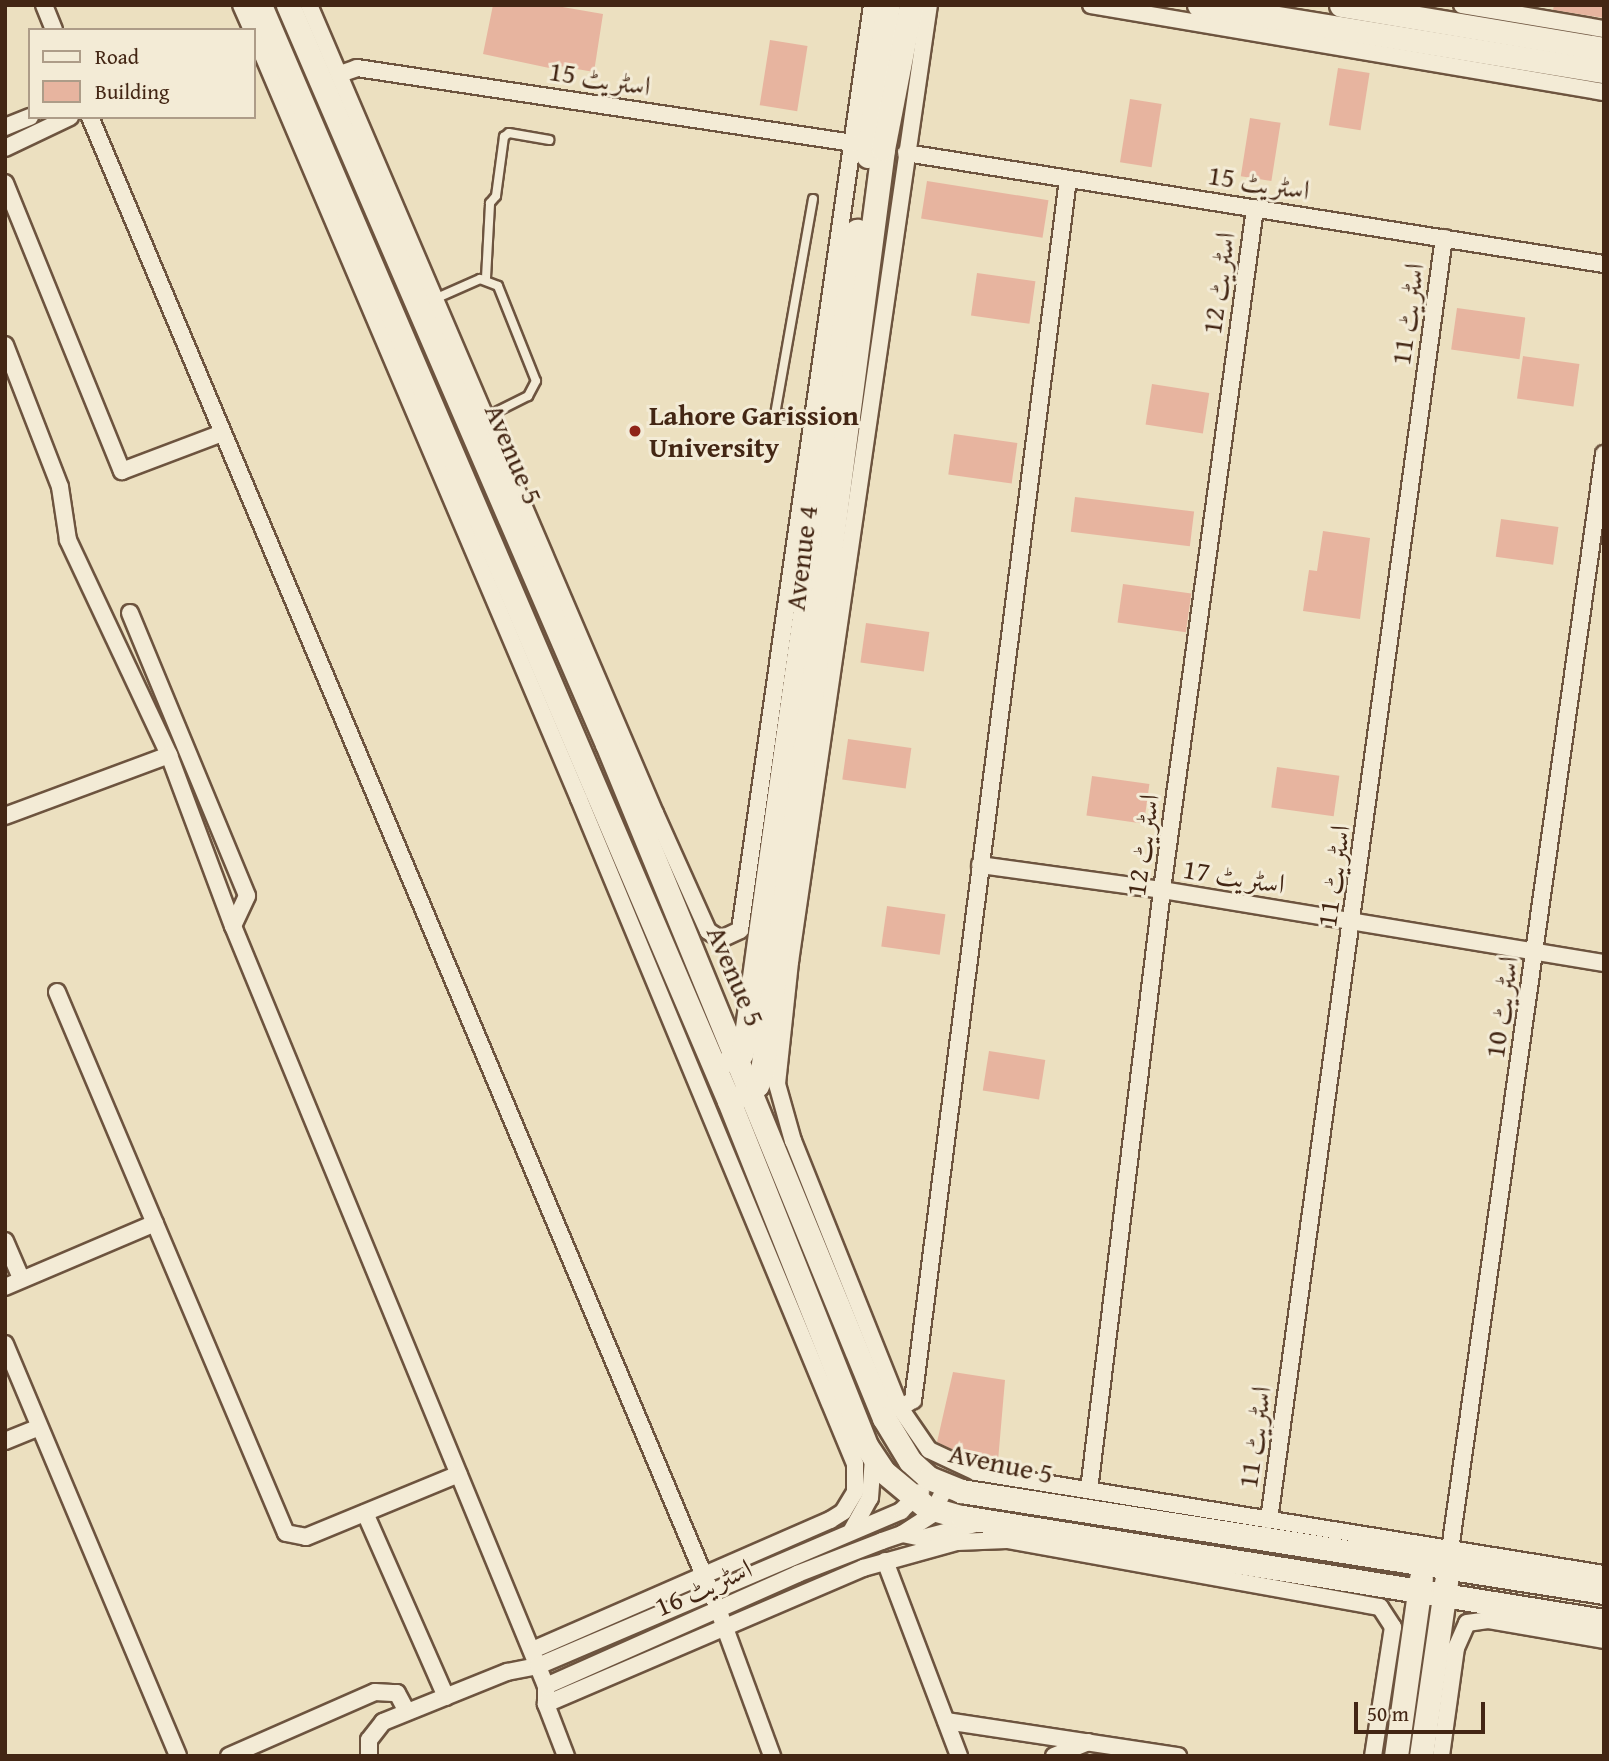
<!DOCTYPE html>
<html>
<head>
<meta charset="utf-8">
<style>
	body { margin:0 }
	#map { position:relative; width:1609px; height:1761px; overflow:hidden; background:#ece0c0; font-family:"Gentium Book Plus",Amiri,serif }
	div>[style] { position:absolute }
	.building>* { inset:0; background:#e7b49f; transform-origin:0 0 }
	.roads { filter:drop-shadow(2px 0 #6d543f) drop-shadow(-2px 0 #6d543f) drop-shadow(0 2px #6d543f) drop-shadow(0 -2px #6d543f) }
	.lane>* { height:8px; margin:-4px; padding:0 4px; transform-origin:4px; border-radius:4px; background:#f3ebd6 }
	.street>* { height:16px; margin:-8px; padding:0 8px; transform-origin:8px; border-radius:8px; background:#f3ebd6 }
	.secondary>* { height:23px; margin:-11.5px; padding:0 11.5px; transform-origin:11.5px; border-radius:11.5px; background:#f3ebd6 }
	.dots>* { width:19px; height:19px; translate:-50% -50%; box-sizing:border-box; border:4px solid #f3ebd6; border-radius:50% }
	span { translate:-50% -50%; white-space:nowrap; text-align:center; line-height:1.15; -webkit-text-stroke:6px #f3ebd6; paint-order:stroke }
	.street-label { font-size:28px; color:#432614 }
	.poi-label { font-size:28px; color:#432614; font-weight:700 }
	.left { translate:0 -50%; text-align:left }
	.frame { position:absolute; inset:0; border:7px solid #432614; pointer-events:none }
	.legend { position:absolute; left:28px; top:28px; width:228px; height:91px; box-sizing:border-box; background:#f3ebd6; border:2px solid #ad9c88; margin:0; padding:9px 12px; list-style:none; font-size:21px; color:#432614 }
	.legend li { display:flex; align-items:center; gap:14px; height:35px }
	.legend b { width:35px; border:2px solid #ad9c88 }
	.scale { position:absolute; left:1354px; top:1702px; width:131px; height:32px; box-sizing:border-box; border:4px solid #432614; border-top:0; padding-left:9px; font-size:21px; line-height:24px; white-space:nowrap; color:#432614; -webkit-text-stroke:5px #f3ebd6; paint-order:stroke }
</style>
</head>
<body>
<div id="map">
	<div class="building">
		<div style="clip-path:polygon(493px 5px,551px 5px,603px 14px,594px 72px,554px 65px,554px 69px,483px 54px)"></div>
		<div style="clip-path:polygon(1554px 5px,1604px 5px,1604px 18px,1553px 10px)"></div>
		<div style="left:770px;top:40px;width:38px;height:66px;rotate:9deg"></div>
		<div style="left:1338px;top:68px;width:32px;height:58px;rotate:9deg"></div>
		<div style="left:1130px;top:99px;width:32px;height:64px;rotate:9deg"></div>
		<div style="left:1250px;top:118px;width:31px;height:59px;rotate:9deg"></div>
		<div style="left:927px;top:181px;width:123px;height:38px;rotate:9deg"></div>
		<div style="left:977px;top:273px;width:59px;height:43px;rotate:8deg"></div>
		<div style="left:1457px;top:308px;width:69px;height:42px;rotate:8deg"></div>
		<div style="left:1523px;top:356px;width:57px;height:43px;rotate:8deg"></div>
		<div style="left:1152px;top:384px;width:58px;height:41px;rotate:9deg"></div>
		<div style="left:954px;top:434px;width:64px;height:41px;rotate:8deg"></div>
		<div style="left:1075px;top:497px;width:120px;height:35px;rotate:7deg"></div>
		<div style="left:1501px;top:519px;width:58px;height:38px;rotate:8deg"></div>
		<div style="clip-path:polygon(1323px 531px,1370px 538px,1360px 619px,1303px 611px,1309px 570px,1317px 571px)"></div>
		<div style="left:1123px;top:584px;width:69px;height:39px;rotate:8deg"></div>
		<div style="left:866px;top:623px;width:64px;height:40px;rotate:8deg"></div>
		<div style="left:848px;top:739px;width:64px;height:41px;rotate:8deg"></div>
		<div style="left:1277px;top:767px;width:63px;height:41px;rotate:8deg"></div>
		<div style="left:1092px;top:776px;width:58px;height:40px;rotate:8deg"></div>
		<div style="left:887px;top:906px;width:59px;height:41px;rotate:8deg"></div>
		<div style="left:989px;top:1051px;width:57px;height:40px;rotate:9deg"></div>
		<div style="clip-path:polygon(953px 1372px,1005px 1380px,998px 1461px,966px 1456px,937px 1442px)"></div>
	</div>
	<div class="roads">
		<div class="lane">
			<div style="left:813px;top:199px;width:218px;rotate:100deg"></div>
			<div style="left:775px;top:414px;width:38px;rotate:6deg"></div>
			<div style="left:486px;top:278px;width:75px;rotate:-86.9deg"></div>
			<div style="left:490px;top:203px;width:9px;rotate:-49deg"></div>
			<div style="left:496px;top:196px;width:60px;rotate:-82.3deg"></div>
			<div style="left:504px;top:137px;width:6px;rotate:-39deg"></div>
			<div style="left:509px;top:133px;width:41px;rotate:9.9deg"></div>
			<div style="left:437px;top:298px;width:47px;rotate:-23.8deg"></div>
			<div style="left:480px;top:279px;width:19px;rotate:21deg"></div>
			<div style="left:498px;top:286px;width:102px;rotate:68.2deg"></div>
			<div style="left:536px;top:381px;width:17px;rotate:118deg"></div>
			<div style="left:528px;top:396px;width:45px;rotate:153.4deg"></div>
		</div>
		<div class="street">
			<div style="left:44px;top:5px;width:27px;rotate:68deg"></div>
			<div style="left:241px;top:5px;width:27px;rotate:66deg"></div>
			<div style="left:309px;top:5px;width:879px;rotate:66.82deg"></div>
			<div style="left:655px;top:813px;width:129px;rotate:65.8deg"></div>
			<div style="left:708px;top:931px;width:15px;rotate:32deg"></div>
			<div style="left:721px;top:939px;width:21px;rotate:-25deg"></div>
			<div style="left:740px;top:930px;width:934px;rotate:-81.88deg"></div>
			<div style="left:1091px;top:5px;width:520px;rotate:9.63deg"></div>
			<div style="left:1462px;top:5px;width:144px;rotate:9.6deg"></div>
			<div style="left:254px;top:34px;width:831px;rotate:66.98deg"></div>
			<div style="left:579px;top:799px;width:720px;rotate:67.46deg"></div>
			<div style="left:855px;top:1464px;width:28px;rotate:90deg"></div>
			<div style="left:855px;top:1492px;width:23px;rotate:121deg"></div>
			<div style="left:843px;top:1512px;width:15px;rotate:148deg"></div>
			<div style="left:830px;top:1520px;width:325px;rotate:156.4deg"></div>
			<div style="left:340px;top:74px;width:18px;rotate:-19deg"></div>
			<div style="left:357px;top:68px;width:502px;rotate:8.6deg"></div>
			<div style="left:90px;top:117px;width:1619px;rotate:67.17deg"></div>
			<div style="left:718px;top:1609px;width:157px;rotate:69.8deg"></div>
			<div style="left:5px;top:127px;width:27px;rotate:-22deg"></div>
			<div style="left:5px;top:148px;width:72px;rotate:-25.5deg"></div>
			<div style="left:906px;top:153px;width:707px;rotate:9.04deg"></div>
			<div style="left:1068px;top:179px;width:1231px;rotate:97.23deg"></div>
			<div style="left:913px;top:1400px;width:15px;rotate:148deg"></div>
			<div style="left:900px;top:1408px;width:51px;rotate:55.4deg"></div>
			<div style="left:929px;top:1450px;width:52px;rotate:25.1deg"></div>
			<div style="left:976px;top:1472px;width:636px;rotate:9.23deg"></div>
			<div style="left:5px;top:183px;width:311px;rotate:67.9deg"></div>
			<div style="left:122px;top:471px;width:107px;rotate:-20.8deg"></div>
			<div style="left:5px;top:345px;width:152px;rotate:68.8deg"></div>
			<div style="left:60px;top:487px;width:54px;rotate:81.4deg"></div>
			<div style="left:68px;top:540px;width:238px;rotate:64.8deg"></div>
			<div style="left:169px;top:755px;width:183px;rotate:69.5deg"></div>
			<div style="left:233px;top:926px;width:822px;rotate:67.62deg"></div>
			<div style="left:546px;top:1686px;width:18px;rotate:90deg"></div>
			<div style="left:546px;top:1704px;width:56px;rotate:69deg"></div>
			<div style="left:130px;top:613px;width:306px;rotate:67.5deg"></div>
			<div style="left:247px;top:896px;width:33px;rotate:115deg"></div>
			<div style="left:5px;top:816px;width:175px;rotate:-20.4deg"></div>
			<div style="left:980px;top:865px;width:184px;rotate:7.8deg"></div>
			<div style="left:1162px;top:890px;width:448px;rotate:9.4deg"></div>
			<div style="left:57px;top:992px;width:587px;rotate:67.06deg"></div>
			<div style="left:286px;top:1533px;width:20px;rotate:11deg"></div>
			<div style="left:306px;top:1537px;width:165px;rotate:-22.4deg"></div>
			<div style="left:5px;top:1241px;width:40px;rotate:66.6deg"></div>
			<div style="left:5px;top:1287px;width:163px;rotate:-23.1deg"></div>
			<div style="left:5px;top:1344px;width:446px;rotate:67.2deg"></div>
			<div style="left:900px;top:1408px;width:288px;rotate:-111.8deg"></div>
			<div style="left:793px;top:1141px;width:59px;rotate:-105.7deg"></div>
			<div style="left:777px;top:1084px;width:123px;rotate:-83.9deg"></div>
			<div style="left:790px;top:962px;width:967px;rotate:-81.74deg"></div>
			<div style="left:5px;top:1441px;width:37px;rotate:-22deg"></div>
			<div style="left:1089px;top:1490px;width:604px;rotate:-83.06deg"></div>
			<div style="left:1162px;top:890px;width:688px;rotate:-82.23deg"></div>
			<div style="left:365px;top:1513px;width:201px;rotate:66.2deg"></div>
			<div style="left:1269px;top:1520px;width:1294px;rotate:-82.23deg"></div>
			<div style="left:852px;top:1530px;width:37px;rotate:-61deg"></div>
			<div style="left:870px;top:1498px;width:40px;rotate:-85.7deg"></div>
			<div style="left:902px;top:1534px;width:35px;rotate:-33deg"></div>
			<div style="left:931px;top:1515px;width:32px;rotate:-62deg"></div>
			<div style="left:1449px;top:1557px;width:1114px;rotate:-82deg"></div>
			<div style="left:885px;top:1561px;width:209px;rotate:69.2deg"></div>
			<div style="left:546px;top:1686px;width:275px;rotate:-24deg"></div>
			<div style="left:797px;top:1574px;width:91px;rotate:-21.2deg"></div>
			<div style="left:882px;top:1541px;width:21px;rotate:-19deg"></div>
			<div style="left:902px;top:1534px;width:20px;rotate:11deg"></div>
			<div style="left:922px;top:1538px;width:59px;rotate:-14.7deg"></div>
			<div style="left:546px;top:1704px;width:345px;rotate:-23.2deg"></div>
			<div style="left:863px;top:1568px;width:98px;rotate:-15.5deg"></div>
			<div style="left:957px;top:1542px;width:50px;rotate:-2.3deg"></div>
			<div style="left:1007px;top:1540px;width:379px;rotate:10.2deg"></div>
			<div style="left:1380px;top:1607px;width:24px;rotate:57deg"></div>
			<div style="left:1393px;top:1627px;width:131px;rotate:98.8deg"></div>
			<div style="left:946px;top:1721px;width:235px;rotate:8.6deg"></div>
			<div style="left:229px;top:1756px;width:159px;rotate:-23.7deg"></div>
			<div style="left:375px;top:1692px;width:22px;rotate:3deg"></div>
			<div style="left:397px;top:1693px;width:21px;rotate:62deg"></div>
			<div style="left:369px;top:1756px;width:16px;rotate:-90deg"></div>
			<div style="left:369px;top:1740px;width:23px;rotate:-52deg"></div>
			<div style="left:383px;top:1722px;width:134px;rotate:-22deg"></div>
			<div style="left:507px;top:1672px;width:32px;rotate:-11deg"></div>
			<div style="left:538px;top:1666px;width:395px;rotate:-23.1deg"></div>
			<div style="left:901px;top:1511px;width:28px;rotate:-44deg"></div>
			<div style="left:1054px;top:1756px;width:37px;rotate:-22deg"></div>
			<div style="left:1441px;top:1756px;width:109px;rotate:-82.1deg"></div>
			<div style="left:1456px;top:1648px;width:27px;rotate:-66deg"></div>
			<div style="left:1467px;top:1623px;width:21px;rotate:-8deg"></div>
			<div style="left:1488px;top:1620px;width:118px;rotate:9.8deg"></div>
		</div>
		<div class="secondary">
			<div style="left:260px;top:5px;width:1192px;rotate:66.83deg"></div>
			<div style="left:729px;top:1101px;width:373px;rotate:68.3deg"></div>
			<div style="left:867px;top:1447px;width:30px;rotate:56deg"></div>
			<div style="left:884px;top:1472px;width:55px;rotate:39.8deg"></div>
			<div style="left:926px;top:1507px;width:37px;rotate:16deg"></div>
			<div style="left:962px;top:1517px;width:650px;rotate:9.2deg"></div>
			<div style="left:288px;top:5px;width:805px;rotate:66.65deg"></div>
			<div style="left:607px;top:744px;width:729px;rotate:67.66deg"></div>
			<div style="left:884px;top:1418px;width:50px;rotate:58.8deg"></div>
			<div style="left:910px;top:1461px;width:25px;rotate:42deg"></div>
			<div style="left:929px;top:1478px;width:35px;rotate:22deg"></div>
			<div style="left:961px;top:1491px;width:651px;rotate:8.93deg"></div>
			<div style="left:1199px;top:5px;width:410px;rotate:9.3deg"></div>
			<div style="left:1341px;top:5px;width:267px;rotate:9.5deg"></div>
			<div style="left:868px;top:156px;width:152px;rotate:-82.5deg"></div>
			<div style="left:730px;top:1060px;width:13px;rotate:-29deg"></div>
			<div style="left:741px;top:1054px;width:13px;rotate:-72deg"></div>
			<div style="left:745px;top:1042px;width:819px;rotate:-82.14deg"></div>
			<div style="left:742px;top:1095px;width:18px;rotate:-34deg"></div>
			<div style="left:757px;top:1085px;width:15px;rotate:-70deg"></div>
			<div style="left:762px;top:1071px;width:930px;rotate:-82.52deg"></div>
			<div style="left:883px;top:149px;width:147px;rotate:-79deg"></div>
			<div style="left:1396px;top:1756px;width:179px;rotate:-82deg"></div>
			<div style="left:1421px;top:1756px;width:176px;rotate:-81.8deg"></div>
		</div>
	</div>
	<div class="dots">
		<div style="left:635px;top:431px;background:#8f2418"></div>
	</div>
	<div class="street-label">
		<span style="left:600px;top:78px;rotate:9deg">اسٹریٹ 15</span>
		<span style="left:1259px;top:182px;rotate:9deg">اسٹریٹ 15</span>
		<span style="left:1218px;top:283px;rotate:-82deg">اسٹریٹ 12</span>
		<span style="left:1407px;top:314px;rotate:-82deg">اسٹریٹ 11</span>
		<span style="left:514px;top:454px;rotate:67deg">Avenue 5</span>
		<span style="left:801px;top:558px;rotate:-83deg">Avenue 4</span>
		<span style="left:1142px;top:845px;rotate:-82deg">اسٹریٹ 12</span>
		<span style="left:1234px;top:876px;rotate:9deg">اسٹریٹ 17</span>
		<span style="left:1333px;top:876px;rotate:-82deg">اسٹریٹ 11</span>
		<span style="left:736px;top:976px;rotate:67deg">Avenue 5</span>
		<span style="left:1501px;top:1007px;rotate:-82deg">اسٹریٹ 10</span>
		<span style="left:1254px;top:1437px;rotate:-82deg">اسٹریٹ 11</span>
		<span style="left:1001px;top:1463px;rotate:12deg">Avenue 5</span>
		<span style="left:703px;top:1587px;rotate:-24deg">اسٹریٹ 16</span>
	</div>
	<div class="poi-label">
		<span class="left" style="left:649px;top:431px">Lahore Garission<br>University</span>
	</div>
	<div class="frame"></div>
	<ul class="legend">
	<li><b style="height:9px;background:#f3ebd6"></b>Road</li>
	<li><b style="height:19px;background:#e7b49f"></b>Building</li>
	</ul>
	<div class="scale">50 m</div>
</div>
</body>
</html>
